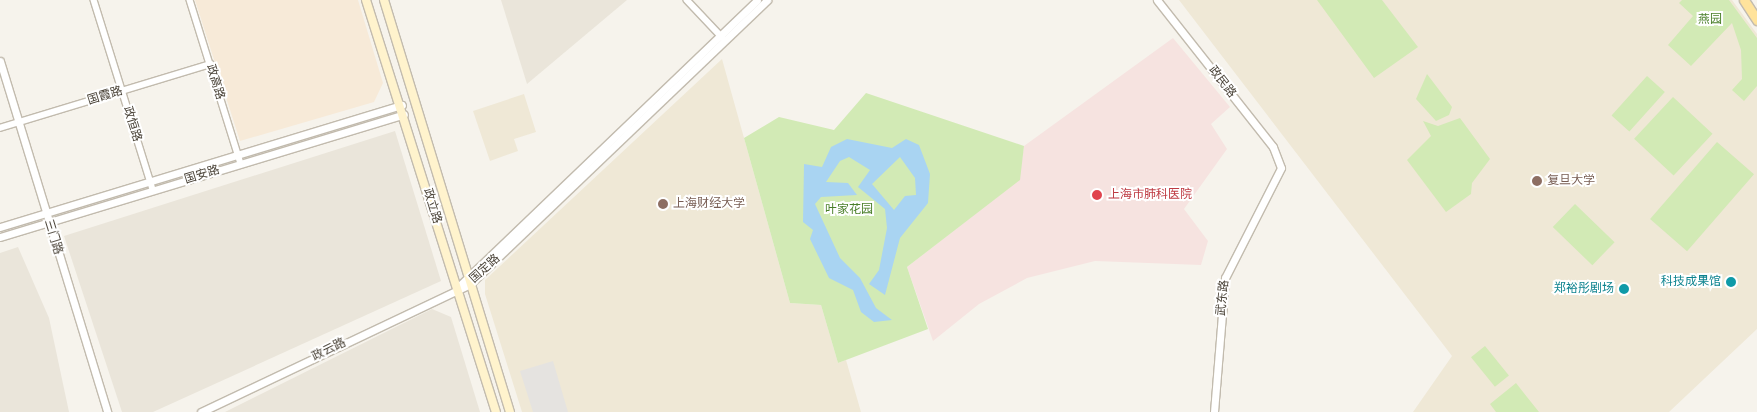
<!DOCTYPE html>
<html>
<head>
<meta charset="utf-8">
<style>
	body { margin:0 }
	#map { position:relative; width:1757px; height:412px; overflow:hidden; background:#f6f3ec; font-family:"Archivo Narrow","Noto Sans SC",sans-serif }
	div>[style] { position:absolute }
	.residential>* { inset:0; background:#eae5da }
	.commercial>* { inset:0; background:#f7ead8 }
	.education>* { inset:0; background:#efe8d6 }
	.medical>* { inset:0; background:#f6e3e0 }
	.green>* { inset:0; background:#d2eab5; transform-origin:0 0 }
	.parking>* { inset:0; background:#e5e3e0 }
	.water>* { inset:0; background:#a9d4f2 }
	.roads { filter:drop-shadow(1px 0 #c2bbae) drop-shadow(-1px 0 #c2bbae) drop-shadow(0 1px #c2bbae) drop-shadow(0 -1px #c2bbae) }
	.minor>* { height:5.5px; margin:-2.75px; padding:0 2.75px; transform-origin:2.75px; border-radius:2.75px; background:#fff }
	.tertiary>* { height:7px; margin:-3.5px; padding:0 3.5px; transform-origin:3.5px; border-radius:3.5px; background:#fff }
	.secondary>* { height:8px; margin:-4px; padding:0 4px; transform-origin:4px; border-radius:4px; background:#fff3cd }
	.primary>* { height:9px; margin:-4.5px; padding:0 4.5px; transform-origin:4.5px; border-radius:4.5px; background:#ffe39c }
	.dots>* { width:14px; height:14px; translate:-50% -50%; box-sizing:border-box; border:2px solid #fff; border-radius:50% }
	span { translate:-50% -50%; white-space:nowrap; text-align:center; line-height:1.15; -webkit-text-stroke:4px #fff; paint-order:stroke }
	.park-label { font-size:12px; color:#4a7f2a }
	.street-label { font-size:12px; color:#4b4439 }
	.education-label { font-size:12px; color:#785e54 }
	.left { translate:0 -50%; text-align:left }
	.health-label { font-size:12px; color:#be3a42 }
	.culture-label { font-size:12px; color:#0d838f }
	.right { translate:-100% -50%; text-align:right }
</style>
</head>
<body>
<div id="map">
	<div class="residential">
		<div style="clip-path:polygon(501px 0,627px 0,527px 84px)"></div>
		<div style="clip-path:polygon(395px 131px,441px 281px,153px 412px,122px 412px,64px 236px)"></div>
		<div style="clip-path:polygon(18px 247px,49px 318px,69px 412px,0 412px,0 253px)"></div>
		<div style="clip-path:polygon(432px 309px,451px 317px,480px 412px,225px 412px)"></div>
	</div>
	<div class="commercial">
		<div style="clip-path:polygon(195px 0,358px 0,383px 83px,374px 102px,240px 141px)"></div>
	</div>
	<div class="education">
		<div style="clip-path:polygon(1179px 0,1732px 0,1757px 34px,1757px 329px,1669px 412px,1413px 412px,1452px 356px)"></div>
		<div style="clip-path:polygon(722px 59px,790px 303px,821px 305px,838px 363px,846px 360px,861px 412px,522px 412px,485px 294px,485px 280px)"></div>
		<div style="clip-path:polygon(524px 94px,536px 132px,514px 139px,518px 151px,490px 161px,473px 111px)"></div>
	</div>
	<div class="medical">
		<div style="clip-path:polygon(1173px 38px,1230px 107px,1211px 124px,1227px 149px,1184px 209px,1208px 241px,1201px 265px,1095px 261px,1027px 278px,979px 304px,933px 341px,907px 267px,1019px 180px,1024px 146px)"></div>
	</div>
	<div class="green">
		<div style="clip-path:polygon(1317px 0,1382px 0,1418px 47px,1374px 78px)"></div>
		<div style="clip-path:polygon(1682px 0,1729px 0,1757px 38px,1757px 86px,1744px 101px,1732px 90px,1742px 79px,1741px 50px,1732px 23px,1691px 66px,1668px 45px,1693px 16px,1679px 3px)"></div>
		<div style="clip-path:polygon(1427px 74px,1452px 107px,1449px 115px,1436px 121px,1416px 99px)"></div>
		<div style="left:1647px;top:76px;width:24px;height:53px;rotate:42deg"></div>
		<div style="clip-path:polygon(866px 93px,1024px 146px,1020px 180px,907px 267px,928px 329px,838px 363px,821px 305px,790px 303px,744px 138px,779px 117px,834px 130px)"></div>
		<div style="left:1673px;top:97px;width:54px;height:57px;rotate:43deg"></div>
		<div style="clip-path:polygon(1460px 118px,1490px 159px,1472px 183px,1471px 194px,1446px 212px,1407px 160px,1431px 136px,1423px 121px,1438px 126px)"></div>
		<div style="left:1717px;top:142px;width:49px;height:102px;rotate:41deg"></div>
		<div style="left:1575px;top:204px;width:55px;height:32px;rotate:44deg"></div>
		<div style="left:1485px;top:346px;width:38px;height:18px;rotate:51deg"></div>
		<div style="clip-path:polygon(1516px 383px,1527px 397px,1539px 412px,1496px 412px,1490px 404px)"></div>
	</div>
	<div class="parking">
		<div style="clip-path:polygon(553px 361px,568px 412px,533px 412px,520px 371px)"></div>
	</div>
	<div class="water">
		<div style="clip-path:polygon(evenodd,847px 139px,892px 148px,906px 139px,919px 145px,930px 174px,928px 203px,900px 238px,885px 295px,869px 284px,879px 270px,887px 228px,885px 209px,858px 187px,870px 170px,849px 157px,840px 161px,826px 182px,848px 183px,857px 195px,821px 197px,815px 204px,840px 258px,860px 278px,876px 308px,892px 320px,874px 322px,861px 312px,853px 290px,829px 278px,810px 239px,813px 230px,803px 222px,804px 164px,822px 167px,831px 147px,847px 139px,900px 157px,915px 178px,916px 195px,905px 196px,894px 210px,872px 184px,900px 157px)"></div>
	</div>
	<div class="roads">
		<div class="minor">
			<div style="left:94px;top:0;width:199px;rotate:72.7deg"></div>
			<div style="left:190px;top:0;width:172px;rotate:72.7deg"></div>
			<div style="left:687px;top:0;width:51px;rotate:46.6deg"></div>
			<div style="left:0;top:128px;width:220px;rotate:-16.9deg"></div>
		</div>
		<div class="tertiary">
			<div style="left:1157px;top:0;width:187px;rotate:51.7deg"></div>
			<div style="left:1273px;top:147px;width:22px;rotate:69deg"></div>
			<div style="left:1281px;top:168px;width:123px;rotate:117deg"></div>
			<div style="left:1225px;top:278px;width:134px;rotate:94.7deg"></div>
			<div style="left:0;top:61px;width:367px;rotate:73deg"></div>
			<div style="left:0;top:227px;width:420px;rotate:-16.9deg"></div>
			<div style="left:0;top:237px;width:422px;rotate:-16.9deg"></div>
			<div style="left:458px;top:287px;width:414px;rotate:-43.8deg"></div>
			<div style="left:201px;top:412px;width:298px;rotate:-25.4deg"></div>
			<div style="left:470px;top:284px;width:411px;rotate:-43.7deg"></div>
		</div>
		<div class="secondary">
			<div style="left:366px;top:0;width:432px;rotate:72.5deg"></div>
			<div style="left:384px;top:0;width:431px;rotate:73deg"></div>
		</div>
		<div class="primary">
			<div style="left:1744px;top:0;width:24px;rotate:57deg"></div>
		</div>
	</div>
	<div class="dots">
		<div style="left:1537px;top:181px;background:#8d6e63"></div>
		<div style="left:1097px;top:195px;background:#e0444e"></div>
		<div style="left:663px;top:204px;background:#8d6e63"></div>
		<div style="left:1731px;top:282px;background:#0f9aa8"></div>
		<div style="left:1624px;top:289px;background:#0f9aa8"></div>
	</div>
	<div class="park-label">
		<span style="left:1710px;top:20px">燕园</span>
		<span style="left:849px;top:210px">叶家花园</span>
	</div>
	<div class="street-label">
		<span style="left:215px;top:82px;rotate:73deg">政高路</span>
		<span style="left:1222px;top:82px;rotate:52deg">政民路</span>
		<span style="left:105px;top:96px;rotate:-17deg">国霞路</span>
		<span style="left:132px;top:124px;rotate:73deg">政恒路</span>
		<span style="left:202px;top:175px;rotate:-17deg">国安路</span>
		<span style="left:432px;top:206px;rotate:73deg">政立路</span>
		<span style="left:53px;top:237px;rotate:73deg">三门路</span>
		<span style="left:485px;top:269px;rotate:-42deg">国定路</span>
		<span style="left:1223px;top:298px;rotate:-84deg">武东路</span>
		<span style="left:329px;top:350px;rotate:-26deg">政云路</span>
	</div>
	<div class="education-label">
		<span class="left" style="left:1547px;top:181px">复旦大学</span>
		<span class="left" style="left:673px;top:204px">上海财经大学</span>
	</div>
	<div class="health-label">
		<span class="left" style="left:1108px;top:195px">上海市肺科医院</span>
	</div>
	<div class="culture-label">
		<span class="right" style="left:1721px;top:282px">科技成果馆</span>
		<span class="right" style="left:1614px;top:289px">郑裕彤剧场‌</span>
	</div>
</div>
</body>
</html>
